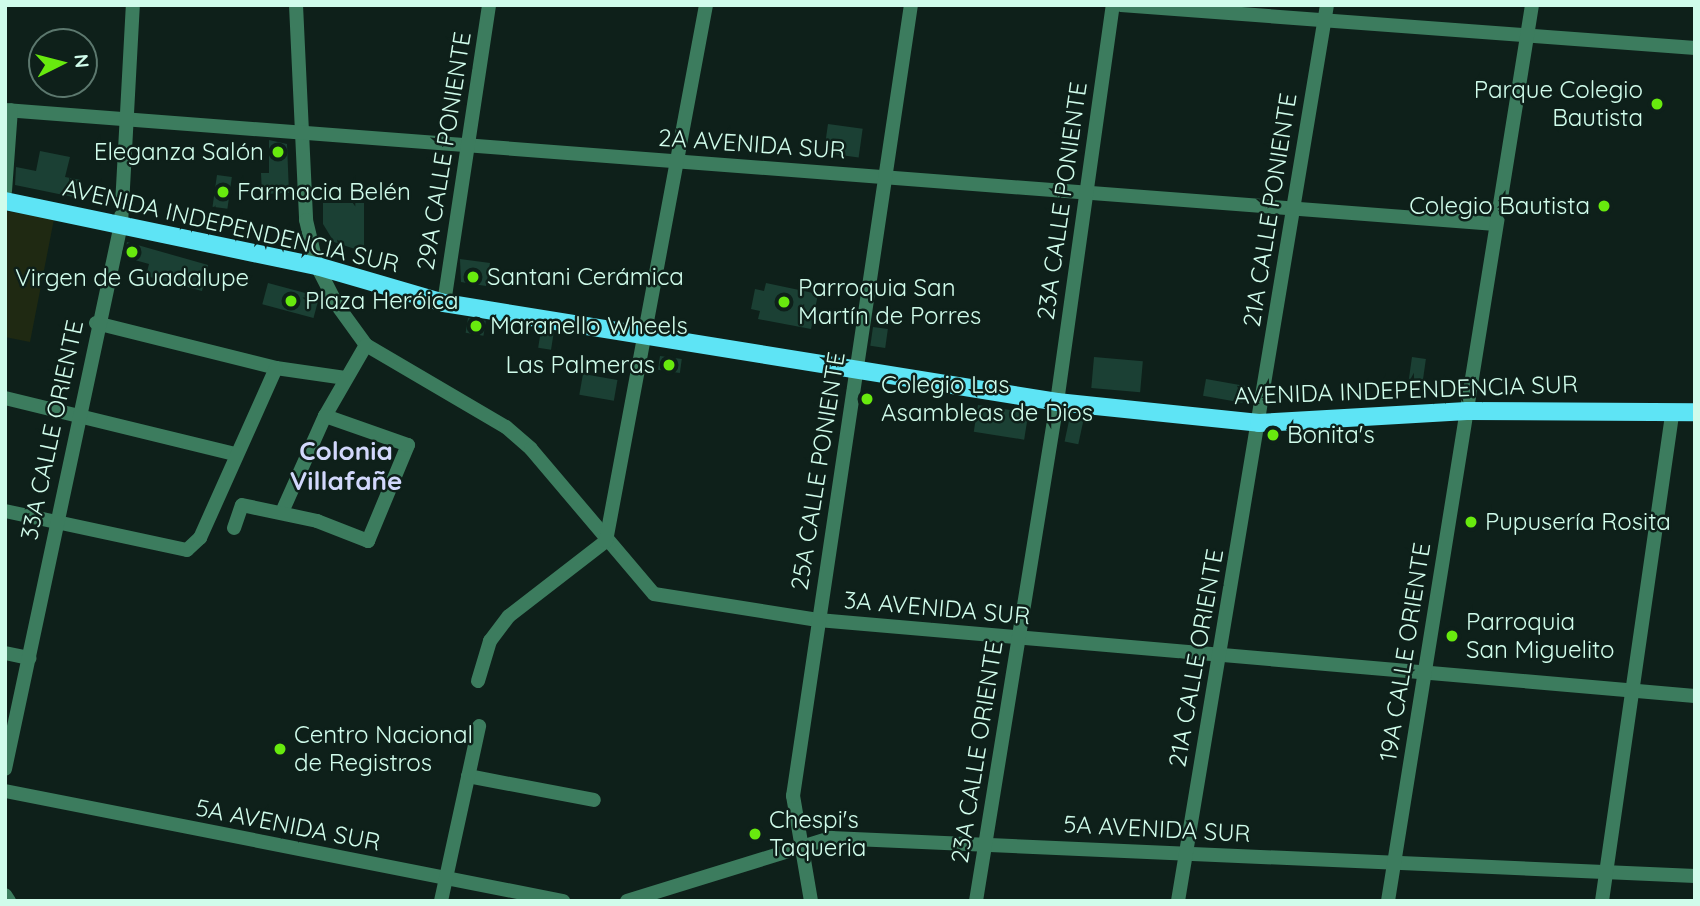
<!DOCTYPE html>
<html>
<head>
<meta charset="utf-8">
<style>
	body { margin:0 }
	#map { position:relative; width:1700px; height:906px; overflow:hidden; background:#0e201a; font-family:Quicksand,sans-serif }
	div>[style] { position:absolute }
	.green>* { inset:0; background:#1f2912 }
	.building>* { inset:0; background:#1b4034; transform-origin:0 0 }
	.minor>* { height:14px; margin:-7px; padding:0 7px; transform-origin:7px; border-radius:7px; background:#3c7c5e }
	.major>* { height:18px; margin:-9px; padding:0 9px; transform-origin:9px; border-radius:9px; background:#5ee4f5 }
	.dots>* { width:19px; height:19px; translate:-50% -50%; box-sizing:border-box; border:4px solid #0e201a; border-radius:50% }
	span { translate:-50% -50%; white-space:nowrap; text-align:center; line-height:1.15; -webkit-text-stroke:5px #0e201a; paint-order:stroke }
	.poi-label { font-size:24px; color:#d0fceb }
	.right { translate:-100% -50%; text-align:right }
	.left { translate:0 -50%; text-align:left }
	.street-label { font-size:24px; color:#d0fceb }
	.neighbourhood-label { font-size:26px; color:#d2d8fc; font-weight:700 }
	.frame { position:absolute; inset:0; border:7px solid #d0fceb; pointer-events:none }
	.north { position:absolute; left:28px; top:28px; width:70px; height:70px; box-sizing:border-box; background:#0e201a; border:2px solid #5c786e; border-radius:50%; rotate:84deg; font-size:19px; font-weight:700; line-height:28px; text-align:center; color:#d0fceb }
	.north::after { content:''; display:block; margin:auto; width:24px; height:32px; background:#68ea0e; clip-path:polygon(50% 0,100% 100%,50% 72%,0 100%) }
</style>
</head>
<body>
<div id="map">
	<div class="green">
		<div style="clip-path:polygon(5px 211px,54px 219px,30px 342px,5px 337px)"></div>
	</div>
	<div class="building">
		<div style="left:828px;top:124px;width:35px;height:29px;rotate:8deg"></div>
		<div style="clip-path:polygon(269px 140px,287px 144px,289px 193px,262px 194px,261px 173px,269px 173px)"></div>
		<div style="clip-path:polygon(40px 151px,70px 157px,65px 177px,81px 180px,78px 198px,15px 185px,16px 167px,36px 171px)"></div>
		<div style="left:217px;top:175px;width:15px;height:32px;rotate:8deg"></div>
		<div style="clip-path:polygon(323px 203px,364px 203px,364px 252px,334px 242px,323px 224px)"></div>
		<div style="clip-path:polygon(127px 242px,208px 265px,202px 291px,146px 276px,149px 264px,124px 257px)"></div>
		<div style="clip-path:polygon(460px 259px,490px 263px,486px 286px,461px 282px)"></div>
		<div style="left:268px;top:283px;width:53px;height:22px;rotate:15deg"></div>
		<div style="clip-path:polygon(766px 283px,818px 294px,811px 329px,758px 319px,760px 311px,751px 309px,755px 289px,764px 291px)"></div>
		<div style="left:468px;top:318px;width:18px;height:15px;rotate:9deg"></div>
		<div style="left:873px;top:327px;width:15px;height:19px;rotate:8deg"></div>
		<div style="left:541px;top:330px;width:13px;height:18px;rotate:9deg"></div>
		<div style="left:660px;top:356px;width:22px;height:14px;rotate:8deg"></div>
		<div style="left:1094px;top:357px;width:49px;height:31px;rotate:5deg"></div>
		<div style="left:1412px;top:357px;width:14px;height:23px;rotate:8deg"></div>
		<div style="left:583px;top:374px;width:35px;height:21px;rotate:10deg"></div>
		<div style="left:1206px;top:379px;width:40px;height:17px;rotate:10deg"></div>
		<div style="left:978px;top:405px;width:51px;height:27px;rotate:9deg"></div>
		<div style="left:1070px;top:416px;width:14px;height:26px;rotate:12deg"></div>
	</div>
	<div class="minor">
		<div style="left:296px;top:5px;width:215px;rotate:87.3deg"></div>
		<div style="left:306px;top:220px;width:47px;rotate:76.6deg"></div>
		<div style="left:317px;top:266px;width:44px;rotate:62.9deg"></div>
		<div style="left:337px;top:305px;width:49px;rotate:54.1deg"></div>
		<div style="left:366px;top:345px;width:162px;rotate:30.4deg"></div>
		<div style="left:506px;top:427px;width:33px;rotate:41deg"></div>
		<div style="left:531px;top:449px;width:190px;rotate:49.7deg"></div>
		<div style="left:654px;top:594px;width:166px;rotate:9deg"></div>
		<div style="left:818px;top:620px;width:880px;rotate:4.95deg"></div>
		<div style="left:1121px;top:5px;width:576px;rotate:4.28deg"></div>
		<div style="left:5px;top:110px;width:1495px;rotate:4.37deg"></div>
		<div style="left:5px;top:191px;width:81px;rotate:-85.8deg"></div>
		<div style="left:444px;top:303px;width:301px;rotate:-81.4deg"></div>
		<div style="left:96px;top:323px;width:186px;rotate:14deg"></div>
		<div style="left:276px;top:368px;width:70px;rotate:8.2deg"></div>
		<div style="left:5px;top:398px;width:237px;rotate:13.7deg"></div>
		<div style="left:5px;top:511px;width:186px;rotate:12.1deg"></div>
		<div style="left:187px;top:550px;width:18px;rotate:-43deg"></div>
		<div style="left:200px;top:538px;width:186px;rotate:-65.9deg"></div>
		<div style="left:282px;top:512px;width:105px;rotate:-65.9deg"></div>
		<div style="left:325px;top:416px;width:82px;rotate:-60deg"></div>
		<div style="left:234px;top:528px;width:24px;rotate:-71deg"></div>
		<div style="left:242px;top:505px;width:77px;rotate:12deg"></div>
		<div style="left:317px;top:521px;width:55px;rotate:21.4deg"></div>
		<div style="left:368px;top:541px;width:104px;rotate:-67.4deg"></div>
		<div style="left:408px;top:445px;width:88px;rotate:-160.7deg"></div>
		<div style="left:5px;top:653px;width:25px;rotate:12deg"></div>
		<div style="left:478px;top:681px;width:42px;rotate:-73.3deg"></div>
		<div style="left:490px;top:641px;width:31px;rotate:-53deg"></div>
		<div style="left:509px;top:616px;width:123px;rotate:-37.7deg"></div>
		<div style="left:606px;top:541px;width:545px;rotate:-79.43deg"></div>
		<div style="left:5px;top:769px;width:557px;rotate:-77.98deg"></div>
		<div style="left:121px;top:224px;width:219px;rotate:-86.9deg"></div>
		<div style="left:468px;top:776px;width:128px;rotate:10.8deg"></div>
		<div style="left:5px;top:791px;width:569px;rotate:11.15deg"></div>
		<div style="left:5px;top:895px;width:7px;rotate:56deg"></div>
		<div style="left:441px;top:901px;width:179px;rotate:-77.7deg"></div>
		<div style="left:627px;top:901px;width:214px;rotate:-17.2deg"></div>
		<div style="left:831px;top:838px;width:865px;rotate:2.52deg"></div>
		<div style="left:811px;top:901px;width:107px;rotate:-99.7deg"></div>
		<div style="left:793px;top:796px;width:800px;rotate:-81.52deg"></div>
		<div style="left:976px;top:901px;width:506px;rotate:-80.78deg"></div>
		<div style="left:1057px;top:402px;width:401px;rotate:-82deg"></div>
		<div style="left:1178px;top:901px;width:908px;rotate:-80.56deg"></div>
		<div style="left:1388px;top:901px;width:907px;rotate:-80.87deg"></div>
		<div style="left:1602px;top:901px;width:495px;rotate:-81.8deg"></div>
	</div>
	<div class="major">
		<div style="left:5px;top:201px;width:319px;rotate:11.8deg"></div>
		<div style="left:317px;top:266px;width:132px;rotate:16.2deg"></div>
		<div style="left:444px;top:303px;width:621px;rotate:9.17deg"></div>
		<div style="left:1057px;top:402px;width:203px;rotate:5.9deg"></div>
		<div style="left:1259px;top:423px;width:208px;rotate:-3.3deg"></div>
		<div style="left:1467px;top:411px;width:228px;rotate:0.3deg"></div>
	</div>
	<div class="dots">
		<div style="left:1657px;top:104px;background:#68ea0e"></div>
		<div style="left:278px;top:152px;background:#68ea0e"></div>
		<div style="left:223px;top:192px;background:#68ea0e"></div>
		<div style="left:1604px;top:206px;background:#68ea0e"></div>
		<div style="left:132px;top:252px;background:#68ea0e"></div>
		<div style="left:473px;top:277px;background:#68ea0e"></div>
		<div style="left:291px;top:301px;background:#68ea0e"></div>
		<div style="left:784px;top:302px;background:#68ea0e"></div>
		<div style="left:476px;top:326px;background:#68ea0e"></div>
		<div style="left:669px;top:365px;background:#68ea0e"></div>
		<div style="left:867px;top:399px;background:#68ea0e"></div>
		<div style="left:1273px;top:435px;background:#68ea0e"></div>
		<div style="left:1471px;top:522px;background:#68ea0e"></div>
		<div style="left:1452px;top:636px;background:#68ea0e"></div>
		<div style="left:280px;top:749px;background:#68ea0e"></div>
		<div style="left:755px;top:834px;background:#68ea0e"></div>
	</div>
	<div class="poi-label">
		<span class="right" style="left:1643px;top:104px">Parque Colegio<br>Bautista</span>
		<span class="right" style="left:264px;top:152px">Eleganza Salón</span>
		<span class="left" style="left:237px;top:192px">Farmacia Belén</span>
		<span class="right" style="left:1590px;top:206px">Colegio Bautista</span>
		<span class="left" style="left:487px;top:277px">Santani Cerámica</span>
		<span style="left:132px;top:278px">Virgen de Guadalupe</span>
		<span class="left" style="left:798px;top:302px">Parroquia San<br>Martín de Porres</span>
		<span class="left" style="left:305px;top:301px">Plaza Heróica</span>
		<span class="left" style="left:490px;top:326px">Maranello Wheels</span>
		<span class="right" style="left:655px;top:365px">Las Palmeras</span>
		<span class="left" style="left:881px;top:399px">Colegio Las<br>Asambleas de Dios</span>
		<span class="left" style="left:1287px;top:435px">Bonita's</span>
		<span class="left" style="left:1485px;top:522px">Pupusería Rosita</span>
		<span class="left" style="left:1466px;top:636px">Parroquia<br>San Miguelito</span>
		<span class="left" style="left:294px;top:749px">Centro Nacional<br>de Registros</span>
		<span class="left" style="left:769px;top:834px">Chespi's<br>Taqueria</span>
	</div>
	<div class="street-label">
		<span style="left:752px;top:144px;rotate:4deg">2A AVENIDA SUR</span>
		<span style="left:444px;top:151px;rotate:-81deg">29A CALLE PONIENTE</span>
		<span style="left:1062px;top:201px;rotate:-82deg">23A CALLE PONIENTE</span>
		<span style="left:1270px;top:210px;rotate:-81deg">21A CALLE PONIENTE</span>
		<span style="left:231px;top:226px;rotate:13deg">AVENIDA INDEPENDENCIA SUR</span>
		<span style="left:1406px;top:390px;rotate:-2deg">AVENIDA INDEPENDENCIA SUR</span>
		<span style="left:52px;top:430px;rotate:-78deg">33A CALLE ORIENTE</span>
		<span style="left:818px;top:471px;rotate:-81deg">25A CALLE PONIENTE</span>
		<span style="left:937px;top:608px;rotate:5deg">3A AVENIDA SUR</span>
		<span style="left:1405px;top:652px;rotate:-81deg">19A CALLE ORIENTE</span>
		<span style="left:1196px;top:658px;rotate:-80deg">21A CALLE ORIENTE</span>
		<span style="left:977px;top:752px;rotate:-81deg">23A CALLE ORIENTE</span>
		<span style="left:288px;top:825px;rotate:11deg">5A AVENIDA SUR</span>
		<span style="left:1157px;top:829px;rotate:3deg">5A AVENIDA SUR</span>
	</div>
	<div class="neighbourhood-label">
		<span style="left:346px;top:466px">Colonia<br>Villafañe</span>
	</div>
	<div class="frame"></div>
	<div class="north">N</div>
</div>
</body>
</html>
